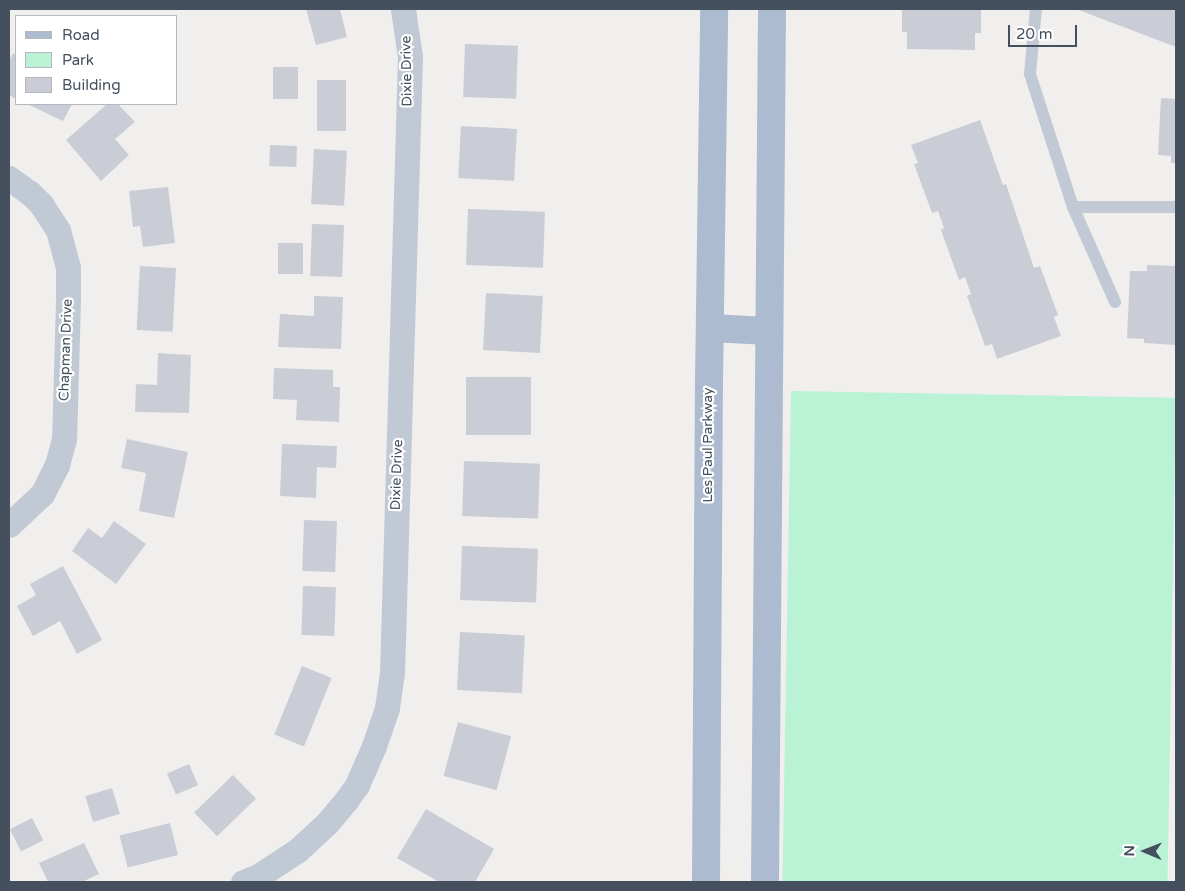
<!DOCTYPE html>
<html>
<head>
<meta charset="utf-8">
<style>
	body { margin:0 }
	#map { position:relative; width:1185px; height:891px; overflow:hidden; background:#f1efee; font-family:"Varela Round",sans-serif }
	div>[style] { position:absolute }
	.green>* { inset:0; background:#b9f2d5; transform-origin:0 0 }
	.building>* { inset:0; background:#cacdd5; transform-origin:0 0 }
	.lane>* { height:12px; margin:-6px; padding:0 6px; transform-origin:6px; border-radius:6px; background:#c1c9d5 }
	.street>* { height:25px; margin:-12.5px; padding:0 12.5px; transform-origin:12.5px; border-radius:12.5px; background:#c1c9d5 }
	.primary>* { height:28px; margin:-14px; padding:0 14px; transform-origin:14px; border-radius:14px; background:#acbbd0 }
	span { translate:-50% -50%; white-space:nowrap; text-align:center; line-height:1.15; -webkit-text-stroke:4.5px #fff; paint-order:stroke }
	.street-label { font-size:14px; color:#45505e }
	.frame { position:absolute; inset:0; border:10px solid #45505e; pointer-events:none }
	.legend { position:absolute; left:15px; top:15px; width:162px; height:90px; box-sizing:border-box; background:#fff; border:1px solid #b5b9bf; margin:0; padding:6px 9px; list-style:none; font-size:15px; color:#45505e }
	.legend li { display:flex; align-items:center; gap:10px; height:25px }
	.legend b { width:25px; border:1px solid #b5b9bf }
	.north { position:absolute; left:1120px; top:826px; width:50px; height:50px; -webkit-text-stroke:4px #fff; paint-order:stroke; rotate:271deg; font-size:14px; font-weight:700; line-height:20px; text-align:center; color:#45505e }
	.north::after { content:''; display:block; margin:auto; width:18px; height:22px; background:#45505e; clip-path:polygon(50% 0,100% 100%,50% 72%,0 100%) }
	.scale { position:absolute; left:1008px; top:25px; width:69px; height:22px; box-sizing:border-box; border:2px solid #45505e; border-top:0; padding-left:6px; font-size:15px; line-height:18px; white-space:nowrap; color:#45505e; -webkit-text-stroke:4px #fff; paint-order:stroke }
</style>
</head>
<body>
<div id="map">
	<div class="green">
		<div style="left:791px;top:391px;width:385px;height:491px;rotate:1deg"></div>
	</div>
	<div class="building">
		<div style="clip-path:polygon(306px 9px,340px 9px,347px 37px,316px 45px)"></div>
		<div style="clip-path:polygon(902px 9px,981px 9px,981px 33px,975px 33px,975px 50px,907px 49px,907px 32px,902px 32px)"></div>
		<div style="clip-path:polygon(1076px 9px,1176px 9px,1176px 47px)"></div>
		<div style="left:465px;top:44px;width:53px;height:53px;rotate:2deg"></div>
		<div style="clip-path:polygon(13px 53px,16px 55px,16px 99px,9px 95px,9px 61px)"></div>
		<div style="left:273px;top:67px;width:25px;height:32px"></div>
		<div style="left:317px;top:80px;width:29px;height:51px"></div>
		<div style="clip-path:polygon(1161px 98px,1176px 99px,1176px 163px,1171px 163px,1171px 156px,1158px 155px)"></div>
		<div style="clip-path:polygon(27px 104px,72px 104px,63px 121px)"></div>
		<div style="clip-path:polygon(107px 104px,118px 104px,135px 122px,115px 139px,129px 155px,101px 181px,66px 140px)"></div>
		<div style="clip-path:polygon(980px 120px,1003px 185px,1006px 184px,1034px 268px,1040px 266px,1058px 315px,1054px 317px,1061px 336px,997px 359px,992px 344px,985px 346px,967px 296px,971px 294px,965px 277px,959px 280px,941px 230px,944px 228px,938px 211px,932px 213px,914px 164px,918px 163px,911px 145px)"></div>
		<div style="left:461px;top:126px;width:56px;height:52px;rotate:3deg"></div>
		<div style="left:270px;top:145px;width:27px;height:21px;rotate:2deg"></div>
		<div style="left:314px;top:149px;width:33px;height:55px;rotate:3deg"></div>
		<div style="clip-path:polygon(168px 187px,175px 243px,143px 247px,140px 226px,133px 227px,129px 191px)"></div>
		<div style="left:468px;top:209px;width:77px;height:56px;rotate:2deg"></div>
		<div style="left:312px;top:224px;width:32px;height:52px;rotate:2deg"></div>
		<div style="left:303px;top:243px;width:31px;height:25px;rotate:90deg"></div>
		<div style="clip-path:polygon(1147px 265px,1176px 266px,1176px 345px,1144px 343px,1144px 339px,1127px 338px,1130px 271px,1147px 271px)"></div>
		<div style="left:140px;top:266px;width:36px;height:64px;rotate:3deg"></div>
		<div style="left:486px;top:293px;width:57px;height:57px;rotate:3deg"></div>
		<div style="clip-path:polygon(314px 296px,343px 297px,341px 349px,278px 347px,280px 314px,314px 316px)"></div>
		<div style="clip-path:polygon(158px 353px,191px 355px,189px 413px,135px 412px,136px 384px,157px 385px)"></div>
		<div style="clip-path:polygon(274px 368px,333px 370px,333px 387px,340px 387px,339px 422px,296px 420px,297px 400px,273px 399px)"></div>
		<div style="left:466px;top:377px;width:65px;height:58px"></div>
		<div style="clip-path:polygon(127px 439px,188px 452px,174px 518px,139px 511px,146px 473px,121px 468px)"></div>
		<div style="clip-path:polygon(282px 444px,337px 446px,336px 468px,317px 467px,316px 498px,280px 496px)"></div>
		<div style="left:464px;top:461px;width:76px;height:55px;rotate:2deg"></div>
		<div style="left:304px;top:520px;width:33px;height:51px;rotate:2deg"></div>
		<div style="clip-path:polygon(114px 521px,146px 544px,116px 584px,72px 551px,88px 528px,102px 538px)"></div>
		<div style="left:462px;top:546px;width:76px;height:54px;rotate:2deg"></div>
		<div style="clip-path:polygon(63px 566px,102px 640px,77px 654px,60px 621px,33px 636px,17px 606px,36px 595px,30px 584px)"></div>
		<div style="left:303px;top:586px;width:33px;height:49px;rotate:2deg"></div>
		<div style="left:460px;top:632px;width:65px;height:58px;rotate:3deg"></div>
		<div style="left:302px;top:666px;width:32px;height:74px;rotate:22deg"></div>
		<div style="left:458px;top:722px;width:55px;height:56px;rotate:15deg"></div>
		<div style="left:189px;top:764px;width:23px;height:24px;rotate:67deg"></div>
		<div style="left:233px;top:775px;width:33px;height:54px;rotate:46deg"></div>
		<div style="left:112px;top:788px;width:27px;height:28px;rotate:73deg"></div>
		<div style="clip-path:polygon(426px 809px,494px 849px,475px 882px,439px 882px,397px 858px)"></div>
		<div style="left:32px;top:818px;width:25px;height:25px;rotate:63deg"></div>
		<div style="left:170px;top:823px;width:33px;height:52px;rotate:76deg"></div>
		<div style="clip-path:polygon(84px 843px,99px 874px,82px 882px,48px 882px,39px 863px)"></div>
	</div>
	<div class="lane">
		<div style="left:1036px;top:9px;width:65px;rotate:95.3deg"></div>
		<div style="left:1030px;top:74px;width:140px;rotate:72.1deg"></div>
		<div style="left:1073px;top:207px;width:103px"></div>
		<div style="left:1073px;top:207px;width:104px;rotate:66.1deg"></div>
	</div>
	<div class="street">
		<div style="left:9px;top:178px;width:26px;rotate:36deg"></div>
		<div style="left:30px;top:193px;width:16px;rotate:45deg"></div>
		<div style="left:41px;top:204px;width:31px;rotate:57deg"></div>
		<div style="left:58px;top:230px;width:38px;rotate:75deg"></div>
		<div style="left:68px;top:267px;width:33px;rotate:90deg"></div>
		<div style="left:68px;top:300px;width:139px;rotate:91.6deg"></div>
		<div style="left:64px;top:439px;width:27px;rotate:105deg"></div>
		<div style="left:57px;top:465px;width:33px;rotate:117deg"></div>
		<div style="left:42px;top:494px;width:45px;rotate:136.8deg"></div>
		<div style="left:243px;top:882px;width:18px;rotate:-22deg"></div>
		<div style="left:260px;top:875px;width:45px;rotate:-33.3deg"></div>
		<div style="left:298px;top:850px;width:41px;rotate:-43deg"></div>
		<div style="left:328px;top:822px;width:30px;rotate:-50deg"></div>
		<div style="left:347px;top:799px;width:17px;rotate:-54deg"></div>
		<div style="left:357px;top:785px;width:43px;rotate:-66.4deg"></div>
		<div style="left:374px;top:746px;width:40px;rotate:-71.1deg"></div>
		<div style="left:387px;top:708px;width:34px;rotate:-82deg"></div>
		<div style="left:392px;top:674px;width:617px;rotate:-88.33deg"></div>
		<div style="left:410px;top:57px;width:49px;rotate:-98.3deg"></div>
	</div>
	<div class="primary">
		<div style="left:710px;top:328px;width:59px;rotate:2.9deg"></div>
		<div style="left:706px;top:882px;width:500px;rotate:-89.66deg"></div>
		<div style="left:709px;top:382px;width:373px;rotate:-89.2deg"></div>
		<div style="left:765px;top:882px;width:873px;rotate:-89.54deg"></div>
	</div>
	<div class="street-label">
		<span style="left:407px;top:71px;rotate:-91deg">Dixie Drive</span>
		<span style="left:66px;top:350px;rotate:-88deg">Chapman Drive</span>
		<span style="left:708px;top:445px;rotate:-90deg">Les Paul Parkway</span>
		<span style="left:397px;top:475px;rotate:-88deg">Dixie Drive</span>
	</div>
	<div class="frame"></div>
	<ul class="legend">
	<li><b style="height:6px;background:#acbbd0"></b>Road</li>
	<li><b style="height:14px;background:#b9f2d5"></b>Park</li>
	<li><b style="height:14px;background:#cacdd5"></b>Building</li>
	</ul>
	<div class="north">N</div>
	<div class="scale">20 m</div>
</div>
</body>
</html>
